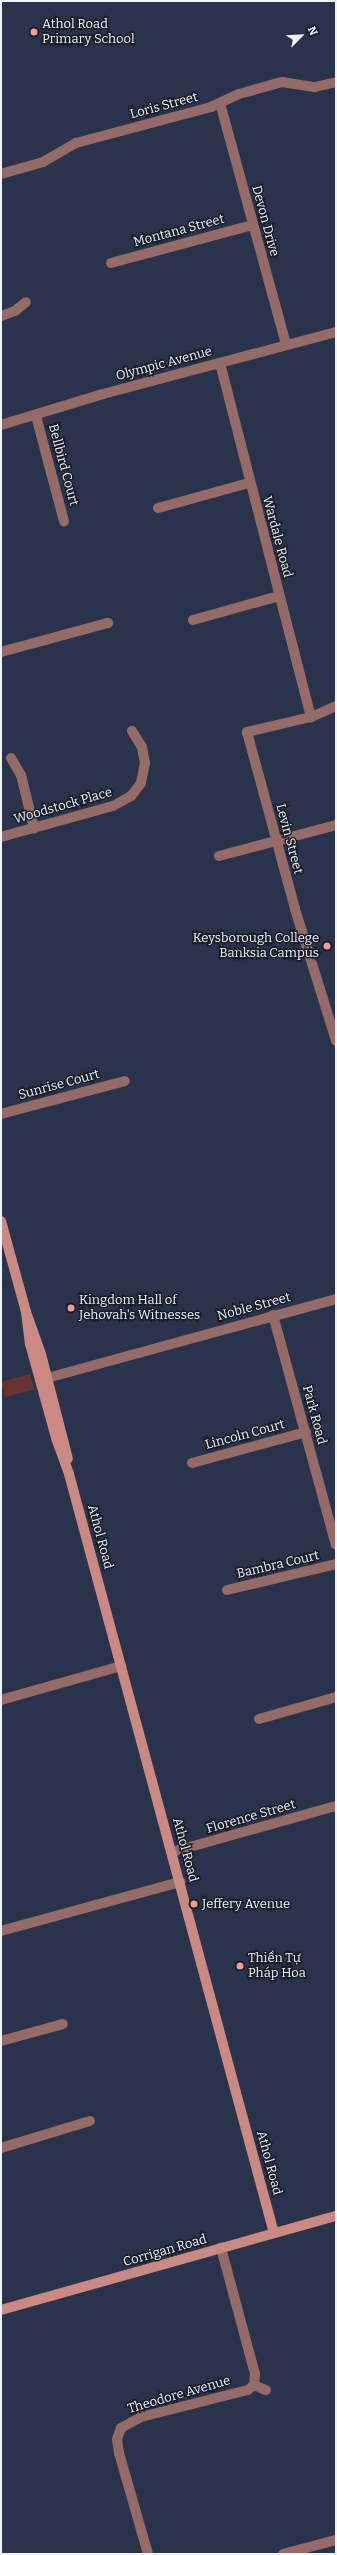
<!DOCTYPE html>
<html>
<head>
<meta charset="utf-8">
<style>
	body { margin:0 }
	#map { position:relative; width:337px; height:2555px; overflow:hidden; background:#29344c; font-family:Bitter,serif }
	div>[style] { position:absolute }
	.green>* { inset:0; background:#663330; transform-origin:0 0 }
	.minor>* { height:10px; margin:-5px; padding:0 5px; transform-origin:5px; border-radius:5px; background:#956b67 }
	.secondary>* { height:10px; margin:-5px; padding:0 5px; transform-origin:5px; border-radius:5px; background:#ca8983 }
	.dots>* { width:11px; height:11px; translate:-50% -50%; box-sizing:border-box; border:2px solid #171c27; border-radius:50% }
	span { translate:-50% -50%; white-space:nowrap; text-align:center; line-height:1.15; -webkit-text-stroke:3px #171c27; paint-order:stroke }
	.poi-label { font-size:13px; color:#eef3fd }
	.left { translate:0 -50%; text-align:left }
	.right { translate:-100% -50%; text-align:right }
	.street-label { font-size:13px; color:#eef3fd }
	.frame { position:absolute; inset:0; border:2px solid #eef3fd; pointer-events:none }
	.north { position:absolute; left:281px; top:16px; width:40px; height:40px; -webkit-text-stroke:3px #171c27; paint-order:stroke; rotate:66deg; font-size:11px; font-weight:700; line-height:16px; text-align:center; color:#eef3fd }
	.north::after { content:''; display:block; margin:auto; width:14px; height:18px; background:#eef3fd; clip-path:polygon(50% 0,100% 100%,50% 72%,0 100%) }
</style>
</head>
<body>
<div id="map">
	<div class="green">
		<div style="left:30px;top:1374px;width:16px;height:30px;rotate:75deg"></div>
	</div>
	<div class="minor">
		<div style="left:220px;top:103px;width:251px;rotate:74.7deg"></div>
		<div style="left:1px;top:174px;width:44px;rotate:-15.9deg"></div>
		<div style="left:43px;top:162px;width:38px;rotate:-30deg"></div>
		<div style="left:76px;top:143px;width:140px;rotate:-14.9deg"></div>
		<div style="left:211px;top:107px;width:31px;rotate:-25deg"></div>
		<div style="left:239px;top:94px;width:45px;rotate:-15.6deg"></div>
		<div style="left:282px;top:82px;width:33px;rotate:9deg"></div>
		<div style="left:315px;top:87px;width:22px;rotate:-13deg"></div>
		<div style="left:111px;top:263px;width:147px;rotate:-15deg"></div>
		<div style="left:1px;top:316px;width:15px;rotate:-20deg"></div>
		<div style="left:15px;top:311px;width:14px;rotate:-39deg"></div>
		<div style="left:220px;top:363px;width:366px;rotate:75.6deg"></div>
		<div style="left:36px;top:416px;width:109px;rotate:75.1deg"></div>
		<div style="left:1px;top:425px;width:107px;rotate:-16.9deg"></div>
		<div style="left:103px;top:394px;width:241px;rotate:-14.9deg"></div>
		<div style="left:158px;top:508px;width:94px;rotate:-15.4deg"></div>
		<div style="left:193px;top:620px;width:89px;rotate:-15.6deg"></div>
		<div style="left:1px;top:652px;width:111px;rotate:-15.2deg"></div>
		<div style="left:336px;top:706px;width:27px;rotate:156deg"></div>
		<div style="left:311px;top:717px;width:66px;rotate:166.8deg"></div>
		<div style="left:247px;top:732px;width:183px;rotate:74.8deg"></div>
		<div style="left:295px;top:909px;width:138px;rotate:72.7deg"></div>
		<div style="left:11px;top:758px;width:20px;rotate:60deg"></div>
		<div style="left:21px;top:775px;width:55px;rotate:76.2deg"></div>
		<div style="left:1px;top:837px;width:116px;rotate:-15.5deg"></div>
		<div style="left:113px;top:806px;width:21px;rotate:-29deg"></div>
		<div style="left:131px;top:796px;width:16px;rotate:-52deg"></div>
		<div style="left:141px;top:783px;width:20px;rotate:-79deg"></div>
		<div style="left:145px;top:763px;width:16px;rotate:-101deg"></div>
		<div style="left:142px;top:747px;width:19px;rotate:-122deg"></div>
		<div style="left:219px;top:856px;width:121px;rotate:-14.8deg"></div>
		<div style="left:1px;top:1114px;width:128px;rotate:-14.9deg"></div>
		<div style="left:273px;top:1315px;width:238px;rotate:74.7deg"></div>
		<div style="left:40px;top:1380px;width:307px;rotate:-15.3deg"></div>
		<div style="left:192px;top:1463px;width:118px;rotate:-15.2deg"></div>
		<div style="left:227px;top:1590px;width:112px;rotate:-13.4deg"></div>
		<div style="left:1px;top:1700px;width:125px;rotate:-15.8deg"></div>
		<div style="left:259px;top:1719px;width:80px;rotate:-15.9deg"></div>
		<div style="left:172px;top:1852px;width:170px;rotate:-15.7deg"></div>
		<div style="left:1px;top:1931px;width:186px;rotate:-15.3deg"></div>
		<div style="left:1px;top:2041px;width:64px;rotate:-15.3deg"></div>
		<div style="left:1px;top:2148px;width:93px;rotate:-16.9deg"></div>
		<div style="left:254px;top:2385px;width:13px;rotate:23deg"></div>
		<div style="left:148px;top:2554px;width:105px;rotate:-106deg"></div>
		<div style="left:119px;top:2453px;width:14px;rotate:-98deg"></div>
		<div style="left:117px;top:2439px;width:12px;rotate:-70deg"></div>
		<div style="left:121px;top:2428px;width:23px;rotate:-29deg"></div>
		<div style="left:141px;top:2417px;width:110px;rotate:-14.2deg"></div>
		<div style="left:248px;top:2390px;width:8px;rotate:-40deg"></div>
		<div style="left:254px;top:2385px;width:11px;rotate:-85deg"></div>
		<div style="left:255px;top:2374px;width:131px;rotate:-105.1deg"></div>
		<div style="left:283px;top:2554px;width:55px;rotate:-14.8deg"></div>
	</div>
	<div class="secondary">
		<div style="left:1px;top:1221px;width:94px;rotate:74.6deg"></div>
		<div style="left:26px;top:1312px;width:45px;rotate:70.3deg"></div>
		<div style="left:41px;top:1354px;width:108px;rotate:75.6deg"></div>
		<div style="left:26px;top:1312px;width:32px;rotate:83deg"></div>
		<div style="left:30px;top:1344px;width:98px;rotate:74.5deg"></div>
		<div style="left:56px;top:1438px;width:38px;rotate:70deg"></div>
		<div style="left:69px;top:1474px;width:786px;rotate:74.89deg"></div>
		<div style="left:1px;top:2310px;width:348px;rotate:-15.7deg"></div>
	</div>
	<div class="dots">
		<div style="left:34px;top:32px;background:#f59c94"></div>
		<div style="left:327px;top:946px;background:#f59c94"></div>
		<div style="left:71px;top:1308px;background:#f59c94"></div>
		<div style="left:194px;top:1904px;background:#f59c94"></div>
		<div style="left:240px;top:1966px;background:#f59c94"></div>
	</div>
	<div class="poi-label">
		<span class="left" style="left:42px;top:32px">Athol Road<br>Primary School</span>
		<span class="right" style="left:319px;top:946px">Keysborough College<br>Banksia Campus</span>
		<span class="left" style="left:79px;top:1308px">Kingdom Hall of<br>Jehovah's Witnesses</span>
		<span class="left" style="left:202px;top:1904px">Jeffery Avenue</span>
		<span class="left" style="left:248px;top:1966px">Thiền Tự<br>Pháp Hoa</span>
	</div>
	<div class="street-label">
		<span style="left:164px;top:106px;rotate:-15deg">Loris Street</span>
		<span style="left:265px;top:221px;rotate:75deg">Devon Drive</span>
		<span style="left:179px;top:231px;rotate:-15deg">Montana Street</span>
		<span style="left:164px;top:364px;rotate:-15deg">Olympic Avenue</span>
		<span style="left:63px;top:465px;rotate:75deg">Bellbird Court</span>
		<span style="left:277px;top:537px;rotate:75deg">Wardale Road</span>
		<span style="left:63px;top:806px;rotate:-16deg">Woodstock Place</span>
		<span style="left:289px;top:839px;rotate:75deg">Levin Street</span>
		<span style="left:59px;top:1085px;rotate:-15deg">Sunrise Court</span>
		<span style="left:254px;top:1307px;rotate:-15deg">Noble Street</span>
		<span style="left:314px;top:1415px;rotate:75deg">Park Road</span>
		<span style="left:245px;top:1435px;rotate:-15deg">Lincoln Court</span>
		<span style="left:100px;top:1537px;rotate:75deg">Athol Road</span>
		<span style="left:278px;top:1565px;rotate:-13deg">Bambra Court</span>
		<span style="left:251px;top:1817px;rotate:-16deg">Florence Street</span>
		<span style="left:185px;top:1850px;rotate:75deg">Athol Road</span>
		<span style="left:269px;top:2163px;rotate:75deg">Athol Road</span>
		<span style="left:165px;top:2251px;rotate:-16deg">Corrigan Road</span>
		<span style="left:179px;top:2395px;rotate:-16deg">Theodore Avenue</span>
	</div>
	<div class="frame"></div>
	<div class="north">N</div>
</div>
</body>
</html>
